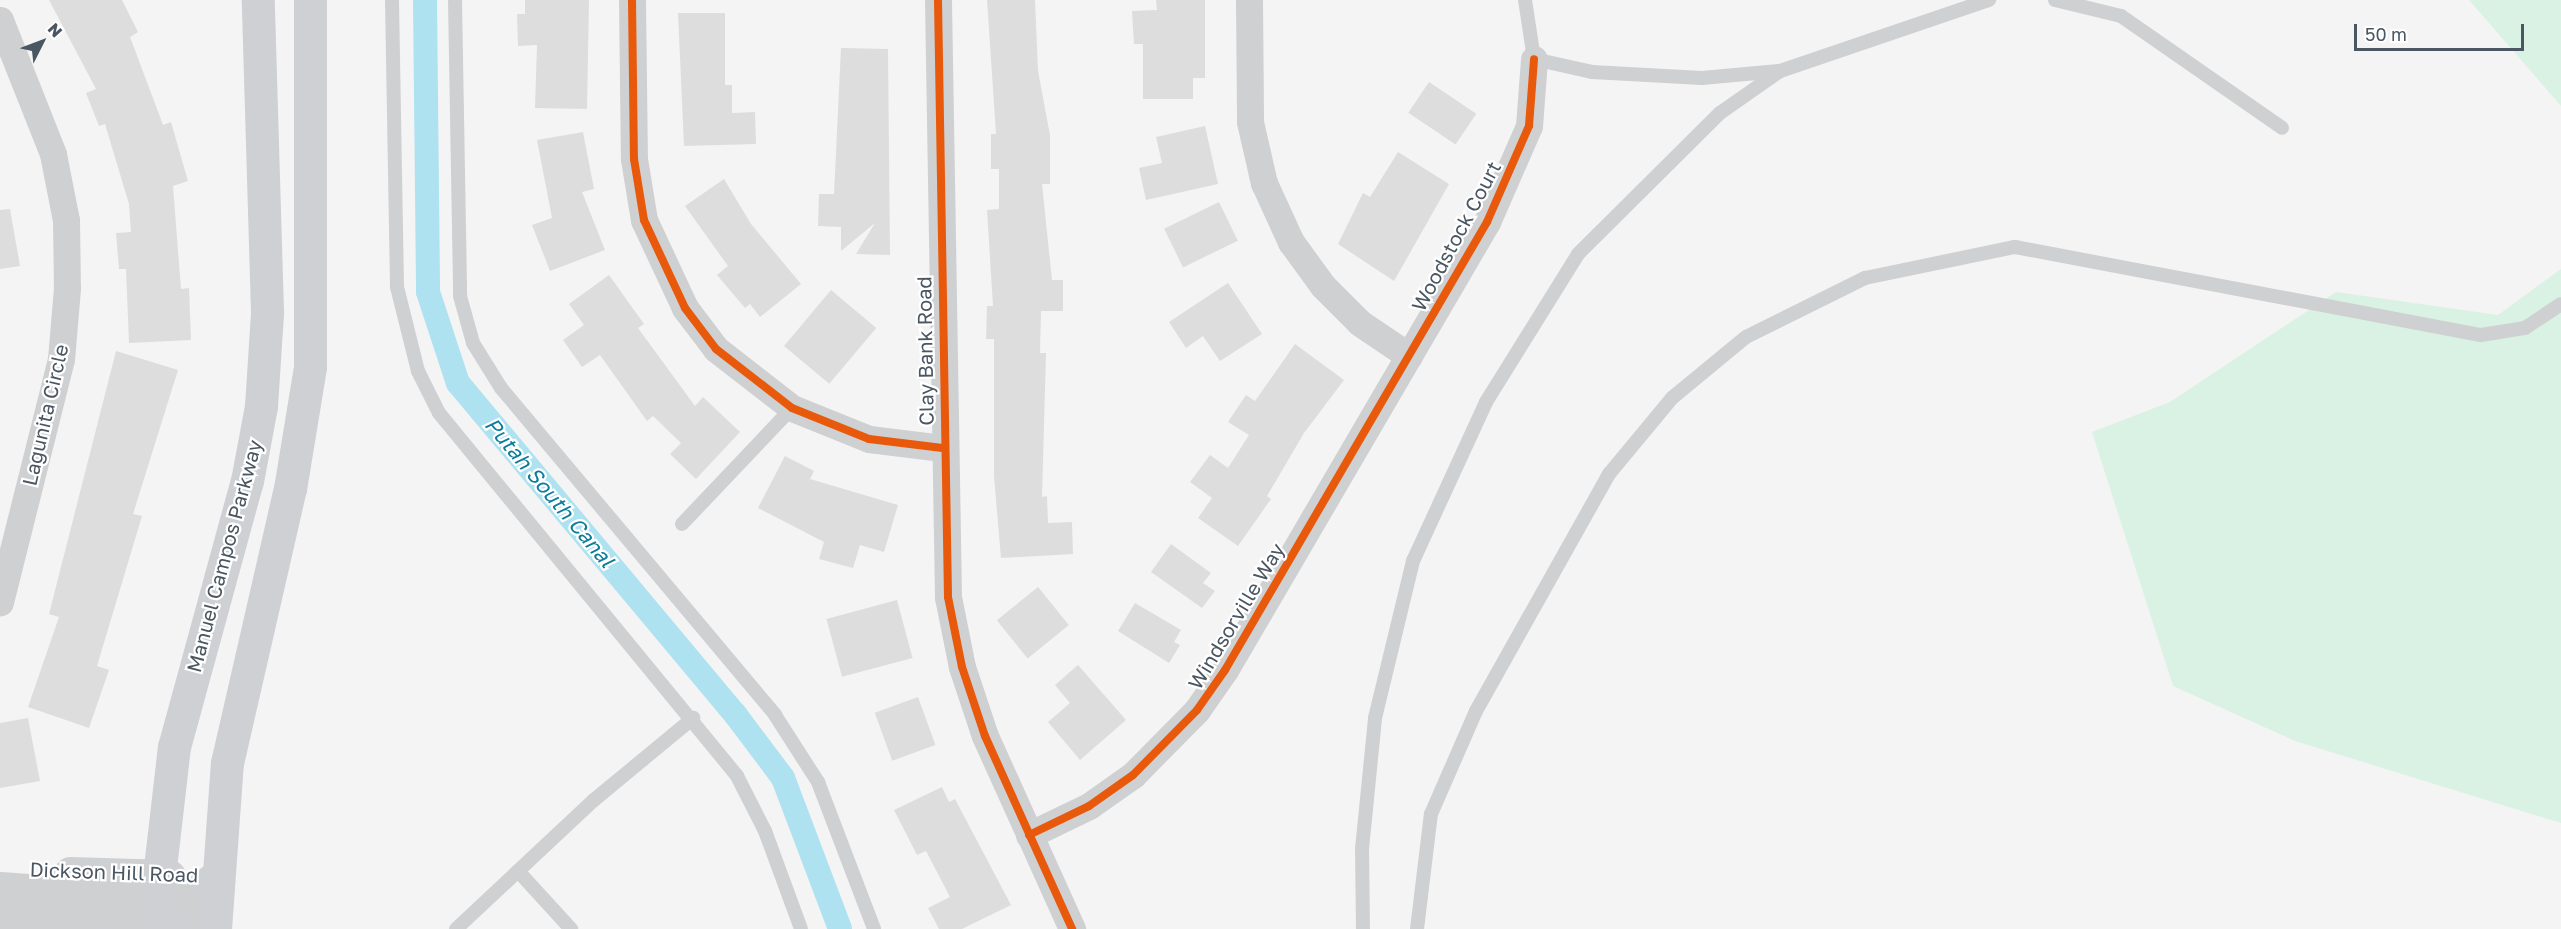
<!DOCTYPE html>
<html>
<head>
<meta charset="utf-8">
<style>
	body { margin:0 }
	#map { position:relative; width:2561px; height:929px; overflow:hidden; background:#f4f4f4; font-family:"Golos Text",sans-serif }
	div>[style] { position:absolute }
	.green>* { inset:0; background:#d9f2e3 }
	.canal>* { height:24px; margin:-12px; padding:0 12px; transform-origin:12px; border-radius:12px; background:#aee2f0 }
	.building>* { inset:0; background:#ddddde; transform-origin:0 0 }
	.service>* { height:14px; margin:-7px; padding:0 7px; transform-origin:7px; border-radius:7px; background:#ced0d2 }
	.minor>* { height:27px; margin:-13.5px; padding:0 13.5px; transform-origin:13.5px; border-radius:13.5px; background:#ced0d2 }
	.tertiary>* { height:33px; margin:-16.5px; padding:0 16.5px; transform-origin:16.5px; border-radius:16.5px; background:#ced0d2 }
	.secondary>* { height:33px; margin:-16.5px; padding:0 16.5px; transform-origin:16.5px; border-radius:16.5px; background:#ced0d4 }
	.cycleway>* { height:8px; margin:-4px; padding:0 4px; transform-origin:4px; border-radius:4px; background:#e8590c }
	span { translate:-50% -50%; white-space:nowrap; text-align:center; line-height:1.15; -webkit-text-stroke:4.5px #fff; paint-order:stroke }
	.street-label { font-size:20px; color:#4a5661 }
	.water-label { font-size:21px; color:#0c7c9b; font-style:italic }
	.north { position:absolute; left:12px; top:12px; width:60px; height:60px; -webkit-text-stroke:4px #fff; paint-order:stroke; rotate:48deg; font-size:16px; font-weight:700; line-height:24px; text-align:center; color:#4a5661 }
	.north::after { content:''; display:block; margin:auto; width:21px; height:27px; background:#4a5661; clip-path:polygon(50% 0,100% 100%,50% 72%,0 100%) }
	.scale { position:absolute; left:2354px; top:24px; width:170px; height:27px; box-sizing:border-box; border:3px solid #4a5661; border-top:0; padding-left:8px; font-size:18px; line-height:21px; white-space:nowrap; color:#4a5661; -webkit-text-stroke:4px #fff; paint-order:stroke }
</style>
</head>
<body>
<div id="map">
	<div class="green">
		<div style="clip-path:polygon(2469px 0,2561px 0,2561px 106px)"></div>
		<div style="clip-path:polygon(2561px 269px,2561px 823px,2295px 741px,2173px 686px,2092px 432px,2170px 402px,2336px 292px,2498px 315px)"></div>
	</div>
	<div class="canal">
		<div style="left:425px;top:0;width:292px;rotate:89.4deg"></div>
		<div style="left:428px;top:292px;width:96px;rotate:71.8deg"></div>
		<div style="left:458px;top:383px;width:432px;rotate:50.1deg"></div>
		<div style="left:735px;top:714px;width:80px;rotate:53.1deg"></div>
		<div style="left:783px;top:778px;width:161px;rotate:69.3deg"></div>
	</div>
	<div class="building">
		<div style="clip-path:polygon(49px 0,122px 0,138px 32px,130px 37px,163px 125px,171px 122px,188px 181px,173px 186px,181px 289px,189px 288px,191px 340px,129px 343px,126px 269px,119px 269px,116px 233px,131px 232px,129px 204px,105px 124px,99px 126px,86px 93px,96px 89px)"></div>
		<div style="clip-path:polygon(525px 0,589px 0,587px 109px,535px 108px,537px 45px,518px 46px,517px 14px,525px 14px)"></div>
		<div style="clip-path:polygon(987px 0,1035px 0,1038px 71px,1050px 135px,1050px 184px,1042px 184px,1052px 280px,1063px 280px,1063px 311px,1041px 311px,1040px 353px,1046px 353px,1042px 497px,1047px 496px,1048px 523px,1072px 522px,1073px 554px,1001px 558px,994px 476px,994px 339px,986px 339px,987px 306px,993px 306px,987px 210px,999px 209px,999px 169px,991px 169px,991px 134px,996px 134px)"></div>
		<div style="clip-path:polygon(1156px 0,1205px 0,1205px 78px,1193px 78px,1193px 99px,1143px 99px,1143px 44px,1134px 44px,1132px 11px,1157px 10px)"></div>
		<div style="clip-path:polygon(678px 13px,725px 13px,725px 85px,732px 85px,732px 113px,755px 112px,756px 144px,684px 146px)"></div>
		<div style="clip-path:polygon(841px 48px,888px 49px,890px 255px,856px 254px,875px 223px,841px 251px,841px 227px,818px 226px,819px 194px,834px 194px)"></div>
		<div style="left:1429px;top:82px;width:57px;height:37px;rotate:34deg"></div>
		<div style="clip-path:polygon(1205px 126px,1218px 184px,1146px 200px,1139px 168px,1162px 163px,1156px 137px)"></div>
		<div style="clip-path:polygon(583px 132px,594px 189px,582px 192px,605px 250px,550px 271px,532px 225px,552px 218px,537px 140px)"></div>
		<div style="clip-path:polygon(1398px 152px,1449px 184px,1394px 281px,1338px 244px,1363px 193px,1370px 197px)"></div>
		<div style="clip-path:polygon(724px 179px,751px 224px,801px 284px,760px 317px,750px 304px,745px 308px,717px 275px,728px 266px,685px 206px)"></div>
		<div style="left:1219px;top:202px;width:43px;height:61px;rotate:64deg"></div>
		<div style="clip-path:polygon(10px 209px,20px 266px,0 269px,0 210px)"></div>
		<div style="clip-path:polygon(609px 275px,644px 324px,638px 328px,695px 406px,703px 397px,740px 432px,696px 479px,670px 454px,681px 443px,653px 416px,647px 421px,600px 355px,582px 367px,563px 340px,584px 325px,569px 304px)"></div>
		<div style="clip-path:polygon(1228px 283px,1262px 334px,1220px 361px,1203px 336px,1186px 348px,1169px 322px)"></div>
		<div style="left:831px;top:290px;width:59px;height:73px;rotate:40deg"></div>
		<div style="clip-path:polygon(1295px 344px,1344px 380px,1304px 433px,1267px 496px,1271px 499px,1238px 546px,1198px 518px,1212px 498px,1190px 482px,1210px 455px,1228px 468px,1249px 435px,1228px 422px,1246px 395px,1255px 401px)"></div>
		<div style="clip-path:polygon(116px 351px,178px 370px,133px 514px,142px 516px,97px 666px,109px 670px,89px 728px,28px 707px,59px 617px,49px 614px)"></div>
		<div style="clip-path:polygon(785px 456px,814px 471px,810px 479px,898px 505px,884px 552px,860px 545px,853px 568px,819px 559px,824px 542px,758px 508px)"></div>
		<div style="clip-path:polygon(1171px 544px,1211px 573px,1203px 583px,1215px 591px,1202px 608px,1151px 572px)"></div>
		<div style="left:1038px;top:587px;width:49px;height:53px;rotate:51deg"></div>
		<div style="left:897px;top:600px;width:60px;height:73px;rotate:75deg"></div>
		<div style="clip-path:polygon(1135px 603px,1181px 630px,1174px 642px,1180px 645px,1169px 663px,1118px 631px)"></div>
		<div style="clip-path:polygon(1078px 665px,1126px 720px,1080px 760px,1048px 722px,1070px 703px,1055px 685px)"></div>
		<div style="left:918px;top:697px;width:51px;height:46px;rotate:70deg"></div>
		<div style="clip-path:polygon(28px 718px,40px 781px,0 788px,0 723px)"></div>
		<div style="clip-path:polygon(942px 787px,949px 802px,955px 799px,1011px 905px,962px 929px,939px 929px,928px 908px,950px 897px,926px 851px,917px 855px,894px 810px)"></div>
	</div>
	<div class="service">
		<div style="left:392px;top:0;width:287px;rotate:89deg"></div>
		<div style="left:397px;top:287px;width:87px;rotate:76deg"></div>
		<div style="left:418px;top:371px;width:47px;rotate:63.4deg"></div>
		<div style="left:439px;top:413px;width:470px;rotate:50.6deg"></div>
		<div style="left:737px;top:776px;width:62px;rotate:63deg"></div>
		<div style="left:765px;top:831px;width:104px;rotate:69.8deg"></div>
		<div style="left:455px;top:0;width:296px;rotate:89deg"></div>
		<div style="left:460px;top:296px;width:49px;rotate:74.5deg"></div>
		<div style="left:473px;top:343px;width:53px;rotate:58.1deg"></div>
		<div style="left:501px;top:388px;width:427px;rotate:50deg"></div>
		<div style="left:775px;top:715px;width:80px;rotate:57.3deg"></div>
		<div style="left:818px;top:782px;width:157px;rotate:69.1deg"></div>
		<div style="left:1525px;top:0;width:60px;rotate:81.3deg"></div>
		<div style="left:1534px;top:59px;width:59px;rotate:12.6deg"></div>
		<div style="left:1592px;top:72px;width:110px;rotate:3.1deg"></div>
		<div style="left:1702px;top:78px;width:77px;rotate:-5.2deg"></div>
		<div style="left:2055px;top:0;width:68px;rotate:13.6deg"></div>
		<div style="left:2121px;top:16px;width:196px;rotate:34.8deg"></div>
		<div style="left:682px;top:524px;width:160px;rotate:-46.5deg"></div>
		<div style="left:518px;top:871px;width:79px;rotate:47.6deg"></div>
		<div style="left:456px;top:929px;width:189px;rotate:-43.1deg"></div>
		<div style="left:594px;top:800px;width:129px;rotate:-39.6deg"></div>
		<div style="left:1363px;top:929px;width:80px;rotate:-90.7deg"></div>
		<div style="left:1362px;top:849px;width:132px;rotate:-84.3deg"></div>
		<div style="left:1375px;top:718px;width:162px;rotate:-76.4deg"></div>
		<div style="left:1413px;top:561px;width:175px;rotate:-65.3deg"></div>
		<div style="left:1486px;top:402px;width:174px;rotate:-58.1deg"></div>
		<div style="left:1578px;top:254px;width:200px;rotate:-44.8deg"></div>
		<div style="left:1720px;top:113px;width:73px;rotate:-35deg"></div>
		<div style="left:1780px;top:71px;width:221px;rotate:-18.8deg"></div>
		<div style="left:1417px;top:929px;width:116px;rotate:-83.1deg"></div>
		<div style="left:1431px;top:814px;width:112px;rotate:-66.4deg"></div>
		<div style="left:1476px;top:711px;width:272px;rotate:-60.7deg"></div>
		<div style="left:1609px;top:474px;width:99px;rotate:-50.3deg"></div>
		<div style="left:1672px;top:398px;width:96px;rotate:-39.5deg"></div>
		<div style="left:1746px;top:337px;width:133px;rotate:-26.4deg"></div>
		<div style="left:1865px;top:278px;width:153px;rotate:-11.7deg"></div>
		<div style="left:2015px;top:247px;width:474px;rotate:10.7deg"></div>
		<div style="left:2481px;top:335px;width:45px;rotate:-9deg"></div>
		<div style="left:2525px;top:328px;width:43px;rotate:-33.7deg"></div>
	</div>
	<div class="minor">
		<div style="left:632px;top:0;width:159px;rotate:89.3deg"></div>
		<div style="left:634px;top:159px;width:62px;rotate:80.7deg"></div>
		<div style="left:644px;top:220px;width:97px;rotate:65deg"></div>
		<div style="left:685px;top:308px;width:51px;rotate:52.9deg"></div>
		<div style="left:716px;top:349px;width:96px;rotate:37.8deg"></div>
		<div style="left:792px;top:408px;width:83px;rotate:21.9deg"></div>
		<div style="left:869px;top:439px;width:74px;rotate:7deg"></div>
		<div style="left:938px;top:0;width:597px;rotate:89.04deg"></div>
		<div style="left:948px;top:597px;width:71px;rotate:78.7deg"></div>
		<div style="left:962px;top:667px;width:73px;rotate:71.6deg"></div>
		<div style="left:985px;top:736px;width:212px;rotate:65.7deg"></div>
		<div style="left:1249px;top:0;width:122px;rotate:89.5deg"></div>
		<div style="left:1250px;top:122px;width:63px;rotate:77.1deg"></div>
		<div style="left:1264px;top:183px;width:65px;rotate:65.4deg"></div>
		<div style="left:1291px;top:242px;width:54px;rotate:54deg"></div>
		<div style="left:1323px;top:286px;width:52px;rotate:45deg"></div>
		<div style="left:1360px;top:323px;width:59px;rotate:34deg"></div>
		<div style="left:0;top:20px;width:144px;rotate:68.4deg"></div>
		<div style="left:53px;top:154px;width:67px;rotate:78.9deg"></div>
		<div style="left:66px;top:220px;width:68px;rotate:89.2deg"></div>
		<div style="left:67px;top:288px;width:71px;rotate:94.8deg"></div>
		<div style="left:61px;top:359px;width:251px;rotate:104.1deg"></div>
		<div style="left:1029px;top:835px;width:67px;rotate:-25.8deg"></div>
		<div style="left:1089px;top:806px;width:54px;rotate:-35.2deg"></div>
		<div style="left:1133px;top:775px;width:91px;rotate:-45.4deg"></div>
		<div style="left:1197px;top:710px;width:49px;rotate:-55deg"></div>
		<div style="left:1225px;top:670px;width:519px;rotate:-59.68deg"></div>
		<div style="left:1487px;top:222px;width:105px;rotate:-66.4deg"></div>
		<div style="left:1529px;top:126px;width:67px;rotate:-85.7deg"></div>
	</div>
	<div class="tertiary">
		<div style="left:70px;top:873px;width:99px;rotate:1.7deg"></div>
		<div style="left:0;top:888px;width:159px;rotate:4deg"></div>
		<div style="left:159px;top:899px;width:33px;rotate:-5deg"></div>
		<div style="left:192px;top:896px;width:33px;rotate:-39deg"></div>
		<div style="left:0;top:914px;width:122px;rotate:5.2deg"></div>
		<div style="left:122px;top:925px;width:93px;rotate:-3.1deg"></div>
	</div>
	<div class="secondary">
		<div style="left:160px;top:929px;width:53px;rotate:-91.1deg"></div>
		<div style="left:159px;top:876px;width:130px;rotate:-83.4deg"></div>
		<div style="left:174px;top:747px;width:276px;rotate:-74.7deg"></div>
		<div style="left:247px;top:481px;width:76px;rotate:-79.4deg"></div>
		<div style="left:261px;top:406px;width:94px;rotate:-86.3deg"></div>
		<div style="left:267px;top:312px;width:312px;rotate:-91.7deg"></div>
		<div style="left:215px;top:929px;width:166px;rotate:-85.9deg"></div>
		<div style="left:227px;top:763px;width:281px;rotate:-77.1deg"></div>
		<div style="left:290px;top:489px;width:124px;rotate:-80.7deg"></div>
		<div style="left:310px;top:367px;width:367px;rotate:-90deg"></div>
	</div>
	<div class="cycleway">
		<div style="left:632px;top:0;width:159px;rotate:89.3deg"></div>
		<div style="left:634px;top:159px;width:62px;rotate:80.7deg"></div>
		<div style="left:644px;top:220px;width:97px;rotate:65deg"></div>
		<div style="left:685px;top:308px;width:51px;rotate:52.9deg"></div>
		<div style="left:716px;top:349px;width:96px;rotate:37.8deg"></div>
		<div style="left:792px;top:408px;width:83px;rotate:21.9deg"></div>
		<div style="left:869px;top:439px;width:74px;rotate:7deg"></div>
		<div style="left:938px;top:0;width:597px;rotate:89.04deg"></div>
		<div style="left:948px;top:597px;width:71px;rotate:78.7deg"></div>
		<div style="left:962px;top:667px;width:73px;rotate:71.6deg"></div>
		<div style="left:985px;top:736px;width:212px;rotate:65.7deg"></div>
		<div style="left:1029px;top:835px;width:67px;rotate:-25.8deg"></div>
		<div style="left:1089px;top:806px;width:54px;rotate:-35.2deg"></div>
		<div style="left:1133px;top:775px;width:91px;rotate:-45.4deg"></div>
		<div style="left:1197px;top:710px;width:49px;rotate:-55deg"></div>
		<div style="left:1225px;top:670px;width:519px;rotate:-59.68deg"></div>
		<div style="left:1487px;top:222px;width:105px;rotate:-66.4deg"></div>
		<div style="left:1529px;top:126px;width:67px;rotate:-85.7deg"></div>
	</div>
	<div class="street-label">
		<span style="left:1456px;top:236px;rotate:-62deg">Woodstock Court</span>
		<span style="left:925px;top:351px;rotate:-91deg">Clay Bank Road</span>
		<span style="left:45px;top:415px;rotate:-77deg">Lagunita Circle</span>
		<span style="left:224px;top:556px;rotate:-75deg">Manuel Campos Parkway</span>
		<span style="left:1236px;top:616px;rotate:-59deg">Windsorville Way</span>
		<span style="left:114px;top:872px;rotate:2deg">Dickson Hill Road</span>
	</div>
	<div class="water-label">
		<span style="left:550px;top:492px;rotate:50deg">Putah South Canal</span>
	</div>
	<div class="north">N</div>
	<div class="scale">50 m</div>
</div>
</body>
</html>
